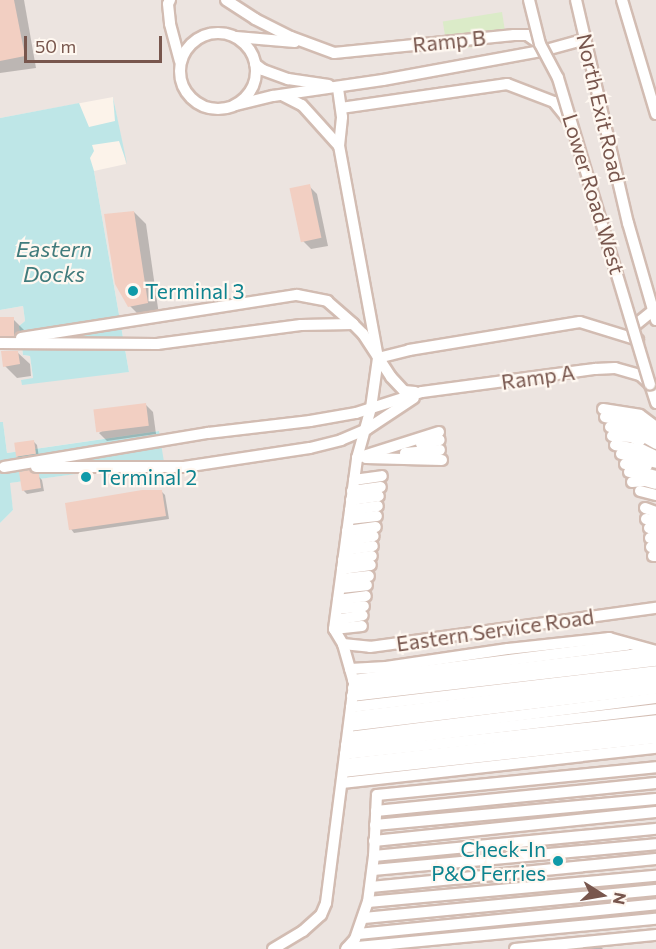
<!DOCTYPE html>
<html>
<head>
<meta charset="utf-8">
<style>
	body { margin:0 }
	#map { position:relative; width:656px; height:949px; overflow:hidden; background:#fcf3ea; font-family:Commissioner,sans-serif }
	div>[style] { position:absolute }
	.industrial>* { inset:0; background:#ece4e0 }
	.green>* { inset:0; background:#dbebc8; transform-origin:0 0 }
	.water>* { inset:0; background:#bee6e7 }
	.shadow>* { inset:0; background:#0003 }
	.building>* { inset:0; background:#f2cfc2; transform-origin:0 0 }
	.roads { filter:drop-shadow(2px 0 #d2bcb2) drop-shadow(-2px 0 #d2bcb2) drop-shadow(0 2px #d2bcb2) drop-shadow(0 -2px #d2bcb2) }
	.lane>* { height:10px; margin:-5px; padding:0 5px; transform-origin:5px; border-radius:5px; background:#fff }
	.lane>.ring { margin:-5px; padding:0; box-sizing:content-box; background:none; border:10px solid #fff; border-radius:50% }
	.bridges { filter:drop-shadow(2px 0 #d2bcb2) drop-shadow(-2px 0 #d2bcb2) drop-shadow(0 2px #d2bcb2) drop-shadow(0 -2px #d2bcb2) }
	.lane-bridge>* { height:10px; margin:-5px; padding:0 5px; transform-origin:5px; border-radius:5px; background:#fff }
	.dots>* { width:16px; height:16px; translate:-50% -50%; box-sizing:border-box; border:3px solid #fff8f1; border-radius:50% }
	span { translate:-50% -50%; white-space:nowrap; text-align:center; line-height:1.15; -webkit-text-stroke:4.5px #fff8f1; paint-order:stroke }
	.street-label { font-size:21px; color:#78564d }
	.culture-label { font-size:21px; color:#0d838f }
	.left { translate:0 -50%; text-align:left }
	.right { translate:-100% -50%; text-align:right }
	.water-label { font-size:22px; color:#407b7c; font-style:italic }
	.north { position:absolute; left:572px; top:865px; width:60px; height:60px; -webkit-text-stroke:4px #fff8f1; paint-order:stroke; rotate:101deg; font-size:16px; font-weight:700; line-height:24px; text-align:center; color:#78564d }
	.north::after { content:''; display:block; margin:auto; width:21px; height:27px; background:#78564d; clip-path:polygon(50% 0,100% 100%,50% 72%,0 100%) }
	.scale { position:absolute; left:24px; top:36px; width:138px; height:27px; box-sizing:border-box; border:3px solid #78564d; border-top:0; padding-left:8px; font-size:18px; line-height:21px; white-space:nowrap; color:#78564d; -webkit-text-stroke:4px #fff8f1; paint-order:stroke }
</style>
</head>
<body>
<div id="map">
	<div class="industrial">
		<div style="clip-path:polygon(0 0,656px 0,656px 949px,0 949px,0 523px,13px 510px,9px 483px,163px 462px,158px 431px,7px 453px,3px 422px,0 422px,0 310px,23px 306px,25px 321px,19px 326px,23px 355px,30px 356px,33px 378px,129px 372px,94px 171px,126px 164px,113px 97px,0 118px)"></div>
	</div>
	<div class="green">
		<div style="left:502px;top:12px;width:30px;height:60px;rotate:81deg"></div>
	</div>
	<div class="water">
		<div style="clip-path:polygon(113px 97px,127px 164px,119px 141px,92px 145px,94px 151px,90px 158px,94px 171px,129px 372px,22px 385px,21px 380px,33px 378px,30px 356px,23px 355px,19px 326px,25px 321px,23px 306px,0 310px,0 118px,79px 103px,89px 127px,115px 121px)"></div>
		<div style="clip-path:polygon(0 422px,3px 422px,7px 453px,159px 431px,164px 462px,10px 483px,13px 510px,0 523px)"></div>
	</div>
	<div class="shadow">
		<div style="clip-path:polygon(0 0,24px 0,36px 68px,0 73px)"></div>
		<div style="clip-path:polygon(309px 186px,317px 194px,328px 246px,311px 249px,303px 241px)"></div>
		<div style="clip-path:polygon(134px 212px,146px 224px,159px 315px,142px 318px,130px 306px)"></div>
		<div style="clip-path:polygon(13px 319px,25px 331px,25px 347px,12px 347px,0 335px,0 321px)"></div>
		<div style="clip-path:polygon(17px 352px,30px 364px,31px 376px,17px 378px,5px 366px)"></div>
		<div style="clip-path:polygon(145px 404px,153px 412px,156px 434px,107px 441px,99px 433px)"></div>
		<div style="clip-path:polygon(33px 441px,37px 445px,39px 457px,21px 460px,17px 457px)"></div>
		<div style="clip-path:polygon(38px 476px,42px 480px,44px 491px,27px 494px,23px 490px)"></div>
		<div style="clip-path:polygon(162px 492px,165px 495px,169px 519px,74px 533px,71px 529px)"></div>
		<div style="clip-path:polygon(590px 936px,603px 949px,553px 949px,542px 939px)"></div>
	</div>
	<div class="building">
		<div style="clip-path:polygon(0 0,14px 0,25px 56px,0 61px)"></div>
		<div style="left:310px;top:184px;width:55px;height:21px;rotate:78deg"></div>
		<div style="clip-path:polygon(134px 211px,148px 303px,128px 307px,115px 284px,104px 214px)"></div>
		<div style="left:14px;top:317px;width:19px;height:14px;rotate:90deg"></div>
		<div style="clip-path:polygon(1px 351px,18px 351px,20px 364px,3px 367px)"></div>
		<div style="left:146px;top:403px;width:23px;height:53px;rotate:83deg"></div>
		<div style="left:34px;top:440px;width:14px;height:20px;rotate:82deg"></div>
		<div style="clip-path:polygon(29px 470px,39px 474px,41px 488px,22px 491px,19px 472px)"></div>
		<div style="clip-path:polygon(142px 490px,162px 490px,166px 516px,69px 530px,65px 503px)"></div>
	</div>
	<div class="roads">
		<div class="lane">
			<div style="left:170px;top:0;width:4px;rotate:117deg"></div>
			<div style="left:168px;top:4px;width:20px;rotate:84deg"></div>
			<div style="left:170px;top:24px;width:38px;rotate:75deg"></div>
			<div style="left:226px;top:0;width:35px;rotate:33deg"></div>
			<div style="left:255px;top:19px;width:40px;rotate:26.6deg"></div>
			<div style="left:291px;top:37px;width:46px;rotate:20.4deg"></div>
			<div style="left:334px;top:53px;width:181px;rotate:-5.7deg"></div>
			<div style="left:514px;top:35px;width:13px"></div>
			<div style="left:527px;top:35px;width:16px;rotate:35deg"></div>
			<div style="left:576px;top:0;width:229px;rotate:76.9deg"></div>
			<div style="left:628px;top:223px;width:101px;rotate:73.9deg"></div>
			<div style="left:622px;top:0;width:119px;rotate:73.4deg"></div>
			<div class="ring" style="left:180px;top:33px;width:66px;height:66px"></div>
			<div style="left:236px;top:37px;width:59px;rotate:4.8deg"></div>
			<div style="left:255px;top:64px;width:10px;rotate:37deg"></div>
			<div style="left:263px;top:70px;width:27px;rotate:20deg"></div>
			<div style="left:288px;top:79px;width:41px;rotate:8.3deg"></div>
			<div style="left:282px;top:95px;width:22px;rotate:27deg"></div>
			<div style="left:302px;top:105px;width:55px;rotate:47.9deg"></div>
			<div style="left:236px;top:105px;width:38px;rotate:-14deg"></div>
			<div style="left:273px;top:96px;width:111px;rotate:-8.3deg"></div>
			<div style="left:383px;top:80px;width:166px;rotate:-10.4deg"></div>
			<div style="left:546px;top:50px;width:41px;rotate:-15.4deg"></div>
			<div style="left:341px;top:108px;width:168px;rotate:-8.2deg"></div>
			<div style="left:507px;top:84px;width:50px;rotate:21deg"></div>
			<div style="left:554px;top:102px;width:27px;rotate:51deg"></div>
			<div style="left:634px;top:326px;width:28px;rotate:-39deg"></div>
			<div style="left:21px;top:338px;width:279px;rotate:-8.9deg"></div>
			<div style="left:297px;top:295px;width:31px;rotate:11deg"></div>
			<div style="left:327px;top:301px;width:35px;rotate:41deg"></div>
			<div style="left:0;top:343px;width:157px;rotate:0.4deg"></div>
			<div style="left:157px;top:344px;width:145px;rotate:-7.5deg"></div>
			<div style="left:301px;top:325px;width:52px;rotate:-1.1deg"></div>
			<div style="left:353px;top:324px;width:14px;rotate:45deg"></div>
			<div style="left:363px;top:334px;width:51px;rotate:56.9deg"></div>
			<div style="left:391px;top:377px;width:19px;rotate:47deg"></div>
			<div style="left:404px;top:391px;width:11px;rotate:5deg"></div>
			<div style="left:378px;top:358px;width:32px;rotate:-14deg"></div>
			<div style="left:409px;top:350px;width:173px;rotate:-9.3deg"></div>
			<div style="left:580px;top:322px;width:61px;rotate:17.2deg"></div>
			<div style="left:603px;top:409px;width:37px;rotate:9deg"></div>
			<div style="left:640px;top:415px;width:20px;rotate:37deg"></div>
			<div style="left:605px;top:417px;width:32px;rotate:11deg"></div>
			<div style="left:636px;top:423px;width:24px;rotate:33deg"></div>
			<div style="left:610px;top:427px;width:22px;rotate:8deg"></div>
			<div style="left:632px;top:430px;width:28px;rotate:30deg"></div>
			<div style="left:612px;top:436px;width:19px;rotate:3deg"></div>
			<div style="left:631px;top:437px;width:10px;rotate:24deg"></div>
			<div style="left:421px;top:444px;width:19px;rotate:-12deg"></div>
			<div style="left:615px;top:445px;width:28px;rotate:10deg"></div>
			<div style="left:643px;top:450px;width:14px;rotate:25deg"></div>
			<div style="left:405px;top:453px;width:35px;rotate:-5deg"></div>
			<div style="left:621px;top:454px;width:36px;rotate:14deg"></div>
			<div style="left:357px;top:458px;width:86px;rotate:-17.6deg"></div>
			<div style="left:366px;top:458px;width:76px;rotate:1.5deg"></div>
			<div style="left:625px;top:464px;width:22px;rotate:5deg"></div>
			<div style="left:4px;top:467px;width:207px;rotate:-9.5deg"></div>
			<div style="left:208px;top:433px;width:103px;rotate:-6.7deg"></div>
			<div style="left:310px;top:421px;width:47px;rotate:-9.9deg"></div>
			<div style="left:356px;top:413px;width:69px;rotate:-17.7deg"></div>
			<div style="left:422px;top:392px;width:175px;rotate:-7.6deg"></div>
			<div style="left:595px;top:369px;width:20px;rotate:-3deg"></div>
			<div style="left:615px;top:368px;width:26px;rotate:16deg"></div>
			<div style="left:640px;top:375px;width:13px;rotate:42deg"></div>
			<div style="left:650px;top:384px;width:20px;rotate:72deg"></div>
			<div style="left:36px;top:467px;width:148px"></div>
			<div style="left:184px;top:467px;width:127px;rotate:-8.6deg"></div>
			<div style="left:310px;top:448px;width:32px;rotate:-14deg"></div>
			<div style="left:341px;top:440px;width:28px;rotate:-23deg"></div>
			<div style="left:367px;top:429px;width:56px;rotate:-33.4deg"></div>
			<div style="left:629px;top:472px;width:12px"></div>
			<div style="left:641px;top:472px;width:16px;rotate:15deg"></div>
			<div style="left:354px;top:480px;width:28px;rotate:-8deg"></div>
			<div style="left:632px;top:482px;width:13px;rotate:-4deg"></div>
			<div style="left:645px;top:481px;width:11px;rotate:15deg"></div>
			<div style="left:352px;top:491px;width:29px;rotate:-8deg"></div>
			<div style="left:640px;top:491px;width:16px;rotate:14deg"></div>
			<div style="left:351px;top:500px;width:28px;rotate:-8deg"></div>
			<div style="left:645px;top:508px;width:12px;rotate:20deg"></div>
			<div style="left:350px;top:510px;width:28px;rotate:-8deg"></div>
			<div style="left:349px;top:519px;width:28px;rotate:-6deg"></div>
			<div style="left:646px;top:519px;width:10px;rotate:11deg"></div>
			<div style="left:649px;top:528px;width:7px;rotate:8deg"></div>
			<div style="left:347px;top:531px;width:29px;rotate:-8deg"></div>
			<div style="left:650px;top:538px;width:6px"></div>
			<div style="left:346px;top:541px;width:28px;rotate:-10deg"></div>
			<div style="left:651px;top:547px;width:5px;rotate:11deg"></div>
			<div style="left:345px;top:550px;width:28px;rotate:-8deg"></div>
			<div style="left:653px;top:556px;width:3px"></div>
			<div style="left:343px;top:560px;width:29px;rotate:-8deg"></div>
			<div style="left:342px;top:569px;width:29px;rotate:-8deg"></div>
			<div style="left:341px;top:579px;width:28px;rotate:-6deg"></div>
			<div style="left:340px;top:588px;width:27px;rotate:-6deg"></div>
			<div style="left:338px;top:600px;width:28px;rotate:-8deg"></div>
			<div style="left:337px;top:609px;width:27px;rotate:-6deg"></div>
			<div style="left:336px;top:620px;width:27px;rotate:-10deg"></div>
			<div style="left:334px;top:629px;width:28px;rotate:-6deg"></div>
			<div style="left:343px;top:644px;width:27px;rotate:6deg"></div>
			<div style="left:370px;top:647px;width:289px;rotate:-7.8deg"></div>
			<div style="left:350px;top:669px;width:36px;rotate:-3deg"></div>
			<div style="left:386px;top:667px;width:123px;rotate:-8.4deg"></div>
			<div style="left:508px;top:649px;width:102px;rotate:-6.2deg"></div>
			<div style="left:609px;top:638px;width:49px;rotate:15.5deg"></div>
			<div style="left:353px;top:680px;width:277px;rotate:-7.3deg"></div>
			<div style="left:353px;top:688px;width:302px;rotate:-6.8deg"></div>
			<div style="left:352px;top:696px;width:306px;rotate:-6.6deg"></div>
			<div style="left:351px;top:707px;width:307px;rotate:-6.7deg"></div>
			<div style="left:350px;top:717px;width:308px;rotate:-6.9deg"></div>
			<div style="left:349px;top:726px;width:309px;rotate:-6.9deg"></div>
			<div style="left:348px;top:737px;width:310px;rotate:-7.2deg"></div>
			<div style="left:346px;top:745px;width:312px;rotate:-6.6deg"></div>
			<div style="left:345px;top:754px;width:313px;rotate:-6.2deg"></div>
			<div style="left:344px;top:764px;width:314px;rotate:-6.4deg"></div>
			<div style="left:343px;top:772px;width:315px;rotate:-6.2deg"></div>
			<div style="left:342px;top:783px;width:316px;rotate:-6.4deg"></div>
			<div style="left:376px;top:811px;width:281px;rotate:-5.7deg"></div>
			<div style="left:375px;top:825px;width:282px;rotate:-5.3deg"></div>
			<div style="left:374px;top:841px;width:283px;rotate:-5.9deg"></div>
			<div style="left:374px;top:856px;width:283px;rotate:-5.5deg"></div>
			<div style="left:373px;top:870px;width:284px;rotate:-5.2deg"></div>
			<div style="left:371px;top:887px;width:286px;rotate:-5.6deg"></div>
			<div style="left:368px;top:902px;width:289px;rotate:-5.2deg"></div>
			<div style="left:364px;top:918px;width:293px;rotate:-5.5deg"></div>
			<div style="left:358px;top:934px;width:300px;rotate:-5.7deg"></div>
			<div style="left:347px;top:948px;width:310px;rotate:-5.4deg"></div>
			<div style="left:273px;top:949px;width:35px;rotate:-31deg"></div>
			<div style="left:303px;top:931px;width:24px;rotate:-42deg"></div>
			<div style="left:321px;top:915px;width:13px;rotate:-67deg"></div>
			<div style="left:326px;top:903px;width:222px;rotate:-82.7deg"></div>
			<div style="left:354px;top:683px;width:41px;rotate:-105.8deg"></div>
			<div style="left:343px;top:644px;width:17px;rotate:-121deg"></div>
			<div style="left:334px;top:629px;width:173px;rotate:-82.3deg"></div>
			<div style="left:357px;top:458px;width:52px;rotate:-74.4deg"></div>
			<div style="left:371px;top:408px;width:50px;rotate:-82deg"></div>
			<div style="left:378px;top:358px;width:216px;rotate:-100.4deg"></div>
			<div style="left:339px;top:146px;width:29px;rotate:-84deg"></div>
			<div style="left:342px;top:117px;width:30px;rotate:-98deg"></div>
			<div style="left:346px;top:949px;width:13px;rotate:-48deg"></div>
			<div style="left:355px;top:939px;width:39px;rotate:-71deg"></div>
			<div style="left:368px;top:902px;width:46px;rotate:-82.6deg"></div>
			<div style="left:374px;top:856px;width:61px;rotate:-87.2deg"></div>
			<div style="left:377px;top:795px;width:280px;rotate:-5.7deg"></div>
			<div style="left:515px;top:949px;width:142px;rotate:-5.7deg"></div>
		</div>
	</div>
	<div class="bridges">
		<div class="lane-bridge">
			<div style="left:529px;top:0;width:45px;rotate:76deg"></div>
			<div style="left:540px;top:44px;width:38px;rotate:62deg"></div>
			<div style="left:558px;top:78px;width:320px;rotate:73.3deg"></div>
		</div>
	</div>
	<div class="dots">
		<div style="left:133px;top:291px;background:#0f9aa8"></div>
		<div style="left:86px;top:477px;background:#0f9aa8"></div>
		<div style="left:558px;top:861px;background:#0f9aa8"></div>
	</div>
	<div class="street-label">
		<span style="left:449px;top:41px;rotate:-6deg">Ramp B</span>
		<span style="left:601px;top:108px;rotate:77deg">North Exit Road</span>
		<span style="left:594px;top:194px;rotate:73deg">Lower Road West</span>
		<span style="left:538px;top:377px;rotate:-8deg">Ramp A</span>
		<span style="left:495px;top:630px;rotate:-8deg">Eastern Service Road</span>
	</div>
	<div class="culture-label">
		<span class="left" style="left:145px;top:291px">Terminal 3</span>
		<span class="left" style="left:98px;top:477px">Terminal 2</span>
		<span class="right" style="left:546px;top:861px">Check-In<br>P&amp;O Ferries</span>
	</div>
	<div class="water-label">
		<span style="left:54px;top:261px">Eastern<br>Docks</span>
	</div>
	<div class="north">N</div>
	<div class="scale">50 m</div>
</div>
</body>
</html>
